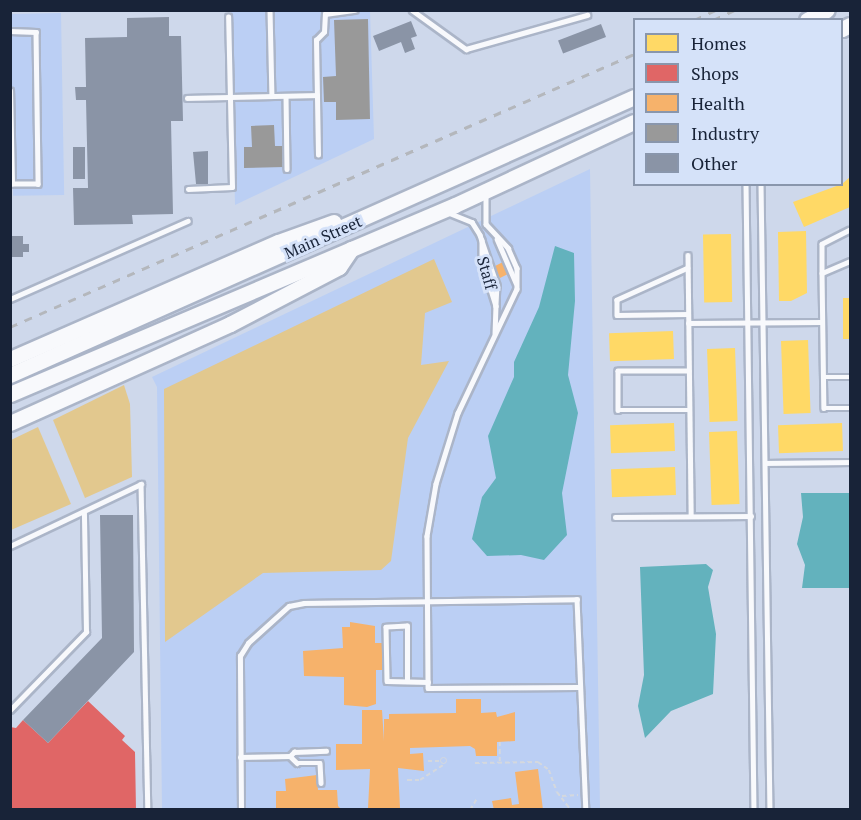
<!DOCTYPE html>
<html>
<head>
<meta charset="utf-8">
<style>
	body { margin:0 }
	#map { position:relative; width:861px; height:820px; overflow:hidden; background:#ced8eb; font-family:"PT Serif",serif }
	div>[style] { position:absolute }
	.built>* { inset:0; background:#bbcff4; transform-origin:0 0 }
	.green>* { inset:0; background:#e2c88e }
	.water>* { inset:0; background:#63b2bd }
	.homes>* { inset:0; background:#ffd966; transform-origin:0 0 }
	.shops>* { inset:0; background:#e06666 }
	.health>* { inset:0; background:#f6b26b; transform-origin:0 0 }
	.industry>* { inset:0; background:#999 }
	.building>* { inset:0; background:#8a94a6; transform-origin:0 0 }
	.path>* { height:1.5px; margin-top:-0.75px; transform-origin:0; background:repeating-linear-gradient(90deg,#d4d8de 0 4.5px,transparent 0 7.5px) }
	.path>.ring { margin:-0.75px; padding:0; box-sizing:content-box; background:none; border:1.5px solid #d4d8de; border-radius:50% }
	.roads { filter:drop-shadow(2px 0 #abb5c8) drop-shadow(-2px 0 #abb5c8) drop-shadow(0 2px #abb5c8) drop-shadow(0 -2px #abb5c8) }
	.service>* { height:4.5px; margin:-2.25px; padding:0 2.25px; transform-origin:2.25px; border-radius:2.25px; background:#f8f9fc }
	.trunk>* { height:15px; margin:-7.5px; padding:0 7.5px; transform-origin:7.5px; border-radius:7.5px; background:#f8f9fc }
	.rail>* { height:3px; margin-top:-1.5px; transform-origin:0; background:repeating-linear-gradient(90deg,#b4b7bc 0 8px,transparent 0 16px) }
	span { translate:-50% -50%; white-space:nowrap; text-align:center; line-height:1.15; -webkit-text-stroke:6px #d5e2f9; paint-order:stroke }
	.street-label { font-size:16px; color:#182338 }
	.frame { position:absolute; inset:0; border:12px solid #182338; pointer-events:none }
	.legend { position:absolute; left:633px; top:18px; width:210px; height:168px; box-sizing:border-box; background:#d5e2f9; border:2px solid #8996ac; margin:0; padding:8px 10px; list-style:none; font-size:18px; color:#182338 }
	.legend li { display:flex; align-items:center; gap:12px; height:30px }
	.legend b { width:30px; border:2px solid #8996ac }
</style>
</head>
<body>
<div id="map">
	<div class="built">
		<div style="clip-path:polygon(231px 11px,370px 11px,374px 139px,235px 205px)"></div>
		<div style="left:61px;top:13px;width:182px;height:51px;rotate:89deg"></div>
		<div style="clip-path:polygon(590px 169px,600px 809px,162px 809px,157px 387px,152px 377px)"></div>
	</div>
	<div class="green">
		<div style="clip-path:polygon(434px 259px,452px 302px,425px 313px,421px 365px,449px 361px,408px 438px,391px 561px,381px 570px,263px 573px,165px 642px,164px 389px)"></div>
		<div style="clip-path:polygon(124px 385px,130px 404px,132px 477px,85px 498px,53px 420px)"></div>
		<div style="clip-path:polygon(38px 427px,71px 504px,11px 530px,11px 440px)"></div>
	</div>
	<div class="water">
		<div style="clip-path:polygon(555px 246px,574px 253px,575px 301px,568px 375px,578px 413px,562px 493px,567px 535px,544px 560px,521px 555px,487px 556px,472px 539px,482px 497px,496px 478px,488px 436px,514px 377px,514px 362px,539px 307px)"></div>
		<div style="clip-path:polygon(801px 493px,850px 493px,850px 588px,802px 588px,805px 565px,797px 544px,803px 517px)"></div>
		<div style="clip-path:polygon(706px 564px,713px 570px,708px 587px,716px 634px,713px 694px,671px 711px,645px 738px,638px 706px,644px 675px,640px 567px)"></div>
	</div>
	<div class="homes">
		<div style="clip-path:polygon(850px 177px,850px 207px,804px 227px,793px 202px,842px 184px)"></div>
		<div style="clip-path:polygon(806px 231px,807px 293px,791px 301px,779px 301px,778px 232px)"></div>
		<div style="left:731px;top:234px;width:68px;height:28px;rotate:89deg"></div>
		<div style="left:843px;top:298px;width:7px;height:41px"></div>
		<div style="left:673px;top:331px;width:28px;height:64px;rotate:88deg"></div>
		<div style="left:808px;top:340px;width:73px;height:27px;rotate:88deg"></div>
		<div style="left:735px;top:348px;width:73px;height:28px;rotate:88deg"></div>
		<div style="left:674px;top:423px;width:28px;height:64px;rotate:88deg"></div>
		<div style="left:842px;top:423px;width:28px;height:64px;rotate:88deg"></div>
		<div style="left:737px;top:431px;width:73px;height:28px;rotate:88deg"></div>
		<div style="left:675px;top:467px;width:28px;height:64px;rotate:88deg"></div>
	</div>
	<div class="shops">
		<div style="clip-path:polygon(88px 701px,125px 736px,122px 740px,135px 752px,136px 810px,10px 810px,10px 727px,16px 728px,23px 720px,48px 743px)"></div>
	</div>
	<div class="health">
		<div style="left:503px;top:262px;width:13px;height:10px;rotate:63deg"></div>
		<div style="clip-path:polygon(350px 622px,375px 626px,375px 643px,389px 643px,390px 670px,376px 670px,376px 704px,367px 707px,344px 705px,344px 677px,304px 676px,303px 651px,343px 648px,342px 627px,350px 627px)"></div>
		<div style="clip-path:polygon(456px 699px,481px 699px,481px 713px,496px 712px,497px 717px,515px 712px,515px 741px,497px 742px,497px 756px,476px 756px,475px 749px,470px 746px,410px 748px,410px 754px,423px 753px,424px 771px,398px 768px,400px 808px,368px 808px,370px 769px,336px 770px,336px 744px,362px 744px,362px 710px,382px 710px,384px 741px,384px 719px,389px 719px,389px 714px,456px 713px)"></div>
		<div style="clip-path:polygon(538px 769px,543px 810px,494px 810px,492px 801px,511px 798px,512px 805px,519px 804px,515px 772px)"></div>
		<div style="clip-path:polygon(317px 775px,318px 790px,337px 790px,338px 806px,342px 810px,276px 810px,276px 791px,286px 791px,285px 779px)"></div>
	</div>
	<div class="industry">
		<div style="clip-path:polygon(368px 19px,370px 119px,336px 120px,336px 102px,324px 102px,323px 77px,336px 76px,334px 20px)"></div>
		<div style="clip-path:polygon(274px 125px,275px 146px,283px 146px,284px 167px,244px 168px,244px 147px,252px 147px,251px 126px)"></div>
	</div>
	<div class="building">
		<div style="clip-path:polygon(169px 17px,169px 36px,181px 36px,183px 121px,171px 121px,173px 214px,132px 215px,133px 224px,74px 225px,73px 188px,88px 188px,86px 100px,76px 100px,75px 87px,86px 87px,85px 38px,127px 37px,127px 18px)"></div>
		<div style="clip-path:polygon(411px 21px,417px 36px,411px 38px,415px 49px,405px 53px,401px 42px,379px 51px,373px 36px)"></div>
		<div style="left:601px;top:24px;width:14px;height:46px;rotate:69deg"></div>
		<div style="left:73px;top:147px;width:12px;height:32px"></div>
		<div style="clip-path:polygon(208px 151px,208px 184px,196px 184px,193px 152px)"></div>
		<div style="clip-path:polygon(10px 236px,23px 236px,23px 244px,29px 244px,29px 252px,23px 252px,23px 257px,10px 257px)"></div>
		<div style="clip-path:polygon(100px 515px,133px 515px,134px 652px,48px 743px,23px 720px,102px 638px)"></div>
	</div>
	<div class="path">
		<div style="left:500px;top:742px;width:20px;rotate:90deg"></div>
		<div class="ring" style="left:440.5px;top:757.5px;width:5.5px;height:5.5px"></div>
		<div style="left:428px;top:761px;width:11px"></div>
		<div style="left:475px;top:763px;width:63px;rotate:-0.9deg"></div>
		<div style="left:538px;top:762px;width:14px;rotate:36deg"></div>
		<div style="left:549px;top:770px;width:23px;rotate:70deg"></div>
		<div style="left:557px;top:792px;width:23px;rotate:52deg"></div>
		<div style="left:407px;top:780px;width:13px"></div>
		<div style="left:420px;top:780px;width:27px;rotate:-33deg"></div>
		<div style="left:562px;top:796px;width:16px;rotate:-4deg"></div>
		<div style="left:408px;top:809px;width:1px;rotate:90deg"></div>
		<div style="left:470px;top:810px;width:12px;rotate:-59deg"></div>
		<div style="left:489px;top:810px;width:4px;rotate:-27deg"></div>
	</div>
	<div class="roads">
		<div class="service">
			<div style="left:270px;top:10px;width:86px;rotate:88.7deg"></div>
			<div style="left:412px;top:10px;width:67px;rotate:35.8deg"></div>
			<div style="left:466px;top:49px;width:126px;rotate:-15.7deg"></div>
			<div style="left:10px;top:31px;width:26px;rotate:2deg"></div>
			<div style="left:36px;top:32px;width:152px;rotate:89.2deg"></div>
			<div style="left:38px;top:184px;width:26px;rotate:180deg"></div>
			<div style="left:12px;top:184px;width:93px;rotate:-91.2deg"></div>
			<div style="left:286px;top:96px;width:73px;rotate:89.2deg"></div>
			<div style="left:187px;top:98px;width:130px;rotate:-1.3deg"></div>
			<div style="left:318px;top:155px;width:115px;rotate:-91deg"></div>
			<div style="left:316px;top:40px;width:11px;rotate:-45deg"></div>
			<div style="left:324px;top:32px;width:18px;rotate:-87deg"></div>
			<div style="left:325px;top:14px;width:30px;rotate:-8deg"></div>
			<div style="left:746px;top:184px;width:626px;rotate:89.27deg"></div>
			<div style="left:761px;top:184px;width:626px;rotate:89.18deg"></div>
			<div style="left:188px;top:189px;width:44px;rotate:-2.6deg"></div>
			<div style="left:232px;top:187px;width:170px;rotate:-91.3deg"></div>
			<div style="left:486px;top:194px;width:30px;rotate:90deg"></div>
			<div style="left:486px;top:224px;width:33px;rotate:47deg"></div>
			<div style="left:508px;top:248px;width:22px;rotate:66deg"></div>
			<div style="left:517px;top:268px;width:21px;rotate:90deg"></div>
			<div style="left:517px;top:289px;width:137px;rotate:115.4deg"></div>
			<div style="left:458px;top:413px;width:74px;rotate:107.2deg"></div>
			<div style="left:436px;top:484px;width:53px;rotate:99.8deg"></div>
			<div style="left:427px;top:536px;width:152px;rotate:89.6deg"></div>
			<div style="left:428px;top:688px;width:150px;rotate:-0.4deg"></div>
			<div style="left:447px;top:212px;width:27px;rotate:22deg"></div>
			<div style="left:472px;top:222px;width:15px;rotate:58deg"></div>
			<div style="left:480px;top:235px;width:53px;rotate:71.2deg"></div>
			<div style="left:497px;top:285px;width:21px;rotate:93deg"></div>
			<div style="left:850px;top:230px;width:31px;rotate:153deg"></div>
			<div style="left:822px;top:244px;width:29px;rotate:90deg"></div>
			<div style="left:822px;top:273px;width:135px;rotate:89.2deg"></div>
			<div style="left:824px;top:408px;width:26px"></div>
			<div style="left:497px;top:239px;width:48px;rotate:66.6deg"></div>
			<div style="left:482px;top:240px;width:21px;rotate:90deg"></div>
			<div style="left:482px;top:261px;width:47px;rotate:72.7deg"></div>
			<div style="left:496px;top:306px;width:27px;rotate:92deg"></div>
			<div style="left:688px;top:255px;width:261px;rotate:89.3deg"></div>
			<div style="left:688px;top:268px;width:78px;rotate:155.7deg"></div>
			<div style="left:617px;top:300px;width:15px;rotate:90deg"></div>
			<div style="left:617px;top:315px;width:71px;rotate:-0.8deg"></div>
			<div style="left:822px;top:273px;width:30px;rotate:-23deg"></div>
			<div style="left:10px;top:299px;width:194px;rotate:-23.7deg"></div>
			<div style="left:688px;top:323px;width:134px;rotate:-0.4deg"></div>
			<div style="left:689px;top:371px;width:71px;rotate:180deg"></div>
			<div style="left:618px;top:371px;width:39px;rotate:90deg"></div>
			<div style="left:618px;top:410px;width:71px"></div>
			<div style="left:823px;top:377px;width:27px"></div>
			<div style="left:765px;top:463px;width:85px;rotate:-0.7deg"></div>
			<div style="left:615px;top:517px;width:136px;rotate:-0.4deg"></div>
			<div style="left:10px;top:546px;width:145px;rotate:-25.3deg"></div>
			<div style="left:141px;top:484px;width:326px;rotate:88.8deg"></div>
			<div style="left:407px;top:681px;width:55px;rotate:-90deg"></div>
			<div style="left:407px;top:626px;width:21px;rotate:177deg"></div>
			<div style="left:386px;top:627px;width:54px;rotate:88.9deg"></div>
			<div style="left:387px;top:681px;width:41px;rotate:1.4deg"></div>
			<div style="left:10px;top:710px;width:109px;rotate:-45.7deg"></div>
			<div style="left:86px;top:632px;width:119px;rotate:-91deg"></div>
			<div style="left:290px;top:756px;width:6px;rotate:-45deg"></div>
			<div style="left:294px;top:752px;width:32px;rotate:-2deg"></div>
			<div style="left:240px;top:757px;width:50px;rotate:-1.1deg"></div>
			<div style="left:290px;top:756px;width:10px;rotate:45deg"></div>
			<div style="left:297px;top:763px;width:23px"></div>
			<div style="left:320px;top:763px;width:20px;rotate:87deg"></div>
			<div style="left:241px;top:810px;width:154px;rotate:-90.4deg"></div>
			<div style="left:240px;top:656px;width:15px;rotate:-58deg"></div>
			<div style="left:248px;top:643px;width:55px;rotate:-42.1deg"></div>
			<div style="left:289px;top:606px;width:15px;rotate:-11deg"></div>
			<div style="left:304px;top:603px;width:273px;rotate:-0.8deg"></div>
			<div style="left:577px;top:599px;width:211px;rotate:87.6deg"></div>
		</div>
		<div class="trunk">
			<div style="left:807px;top:20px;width:22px;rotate:-27deg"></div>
			<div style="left:842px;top:29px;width:9px;rotate:-27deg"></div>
			<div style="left:10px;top:359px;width:292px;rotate:-23.6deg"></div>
			<div style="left:278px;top:242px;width:59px;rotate:-19.7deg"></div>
			<div style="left:10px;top:375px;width:683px;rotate:-24.01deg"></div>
			<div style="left:10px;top:394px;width:483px;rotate:-23deg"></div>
			<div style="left:455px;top:205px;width:197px;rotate:-24.9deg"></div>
			<div style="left:10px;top:423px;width:241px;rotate:-24.2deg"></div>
			<div style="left:230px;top:324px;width:123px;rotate:-27.6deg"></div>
			<div style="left:339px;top:267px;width:22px;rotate:-56deg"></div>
		</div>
	</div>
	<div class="rail">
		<div style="left:694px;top:20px;width:23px;rotate:-25deg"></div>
		<div style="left:713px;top:20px;width:23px;rotate:-25deg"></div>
		<div style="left:10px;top:327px;width:681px;rotate:-23.63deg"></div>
	</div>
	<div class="street-label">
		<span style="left:323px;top:237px;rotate:-24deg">Main Street</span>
		<span style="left:487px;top:273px;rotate:74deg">Staff</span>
	</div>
	<div class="frame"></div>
	<ul class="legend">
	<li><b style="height:16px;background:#ffd966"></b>Homes</li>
	<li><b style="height:16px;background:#e06666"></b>Shops</li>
	<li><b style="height:16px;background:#f6b26b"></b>Health</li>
	<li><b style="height:16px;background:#999"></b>Industry</li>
	<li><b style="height:16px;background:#8a94a6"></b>Other</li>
	</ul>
</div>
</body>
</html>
